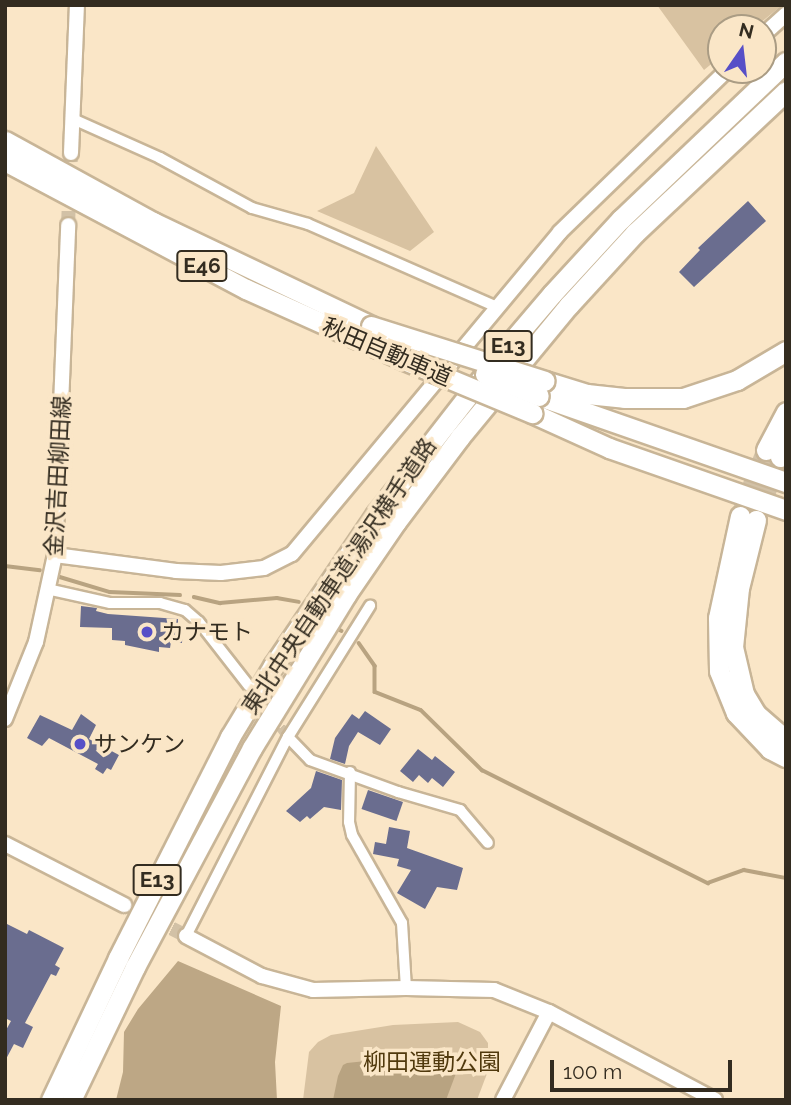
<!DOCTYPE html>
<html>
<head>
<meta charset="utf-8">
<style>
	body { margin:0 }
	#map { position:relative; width:791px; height:1105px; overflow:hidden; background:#fae6c7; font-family:Raleway,"Noto Sans JP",sans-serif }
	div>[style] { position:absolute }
	.green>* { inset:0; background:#d8c2a1 }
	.forest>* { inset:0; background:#bda785 }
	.water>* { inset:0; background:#b8a381 }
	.stream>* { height:3.5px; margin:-1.75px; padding:0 1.75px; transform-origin:1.75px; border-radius:1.75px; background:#b8a381 }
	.building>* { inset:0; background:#6a6d8f; transform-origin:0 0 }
	.street-tunnel>* { height:10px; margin-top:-5px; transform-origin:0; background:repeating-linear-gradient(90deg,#d2c1a6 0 10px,transparent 0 15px) }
	.secondary-tunnel>* { height:14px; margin-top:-7px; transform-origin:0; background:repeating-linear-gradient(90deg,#d2c1a6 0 14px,transparent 0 21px) }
	.highway-tunnel>* { height:19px; margin-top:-9.5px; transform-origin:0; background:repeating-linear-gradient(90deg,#d2c1a6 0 19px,transparent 0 29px) }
	.roads { filter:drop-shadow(2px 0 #c8b597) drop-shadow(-2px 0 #c8b597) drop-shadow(0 2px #c8b597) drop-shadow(0 -2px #c8b597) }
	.street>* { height:10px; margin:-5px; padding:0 5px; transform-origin:5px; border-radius:5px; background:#fff }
	.secondary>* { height:14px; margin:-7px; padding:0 7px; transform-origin:7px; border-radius:7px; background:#fff }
	.highway>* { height:19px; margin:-9.5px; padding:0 9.5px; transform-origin:9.5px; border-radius:9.5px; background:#fff }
	.bridges { filter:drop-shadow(2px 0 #c8b597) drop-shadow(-2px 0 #c8b597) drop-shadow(0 2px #c8b597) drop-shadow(0 -2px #c8b597) }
	.highway-bridge>* { height:19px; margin:-9.5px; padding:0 9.5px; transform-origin:9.5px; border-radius:9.5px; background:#fff }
	.dots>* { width:19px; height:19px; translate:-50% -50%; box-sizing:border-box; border:4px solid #fae6c7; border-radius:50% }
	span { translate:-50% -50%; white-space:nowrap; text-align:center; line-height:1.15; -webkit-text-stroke:7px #fae6c7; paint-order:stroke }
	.shield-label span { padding:2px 5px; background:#fae6c7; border:2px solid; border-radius:5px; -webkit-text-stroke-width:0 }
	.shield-label { font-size:21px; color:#332c20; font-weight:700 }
	.street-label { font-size:23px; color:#332c20 }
	.poi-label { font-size:23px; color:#332c20 }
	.left { translate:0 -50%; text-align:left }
	.park-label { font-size:23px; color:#50390d }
	.frame { position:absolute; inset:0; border:7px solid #332c20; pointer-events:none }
	.north { position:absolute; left:707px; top:14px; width:70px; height:70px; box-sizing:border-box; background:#fae6c7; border:2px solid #aa9c84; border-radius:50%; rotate:14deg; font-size:19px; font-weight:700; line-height:28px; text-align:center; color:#332c20 }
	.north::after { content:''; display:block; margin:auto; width:24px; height:32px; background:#574fc7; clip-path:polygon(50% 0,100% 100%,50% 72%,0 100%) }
	.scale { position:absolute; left:550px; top:1060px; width:182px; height:32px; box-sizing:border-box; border:4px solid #332c20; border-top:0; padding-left:9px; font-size:21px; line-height:24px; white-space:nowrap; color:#332c20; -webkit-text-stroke:5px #fae6c7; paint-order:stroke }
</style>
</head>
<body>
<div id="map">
	<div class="green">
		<div style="clip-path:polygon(657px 5px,782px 5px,754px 28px,721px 28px,721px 56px,704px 70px)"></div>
		<div style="clip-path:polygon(376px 146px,434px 232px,410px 251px,317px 211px,354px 193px)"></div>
		<div style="clip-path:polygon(458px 1022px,480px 1032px,488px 1043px,488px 1071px,477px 1100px,303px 1100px,309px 1052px,318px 1042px,331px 1035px,393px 1025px)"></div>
	</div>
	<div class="forest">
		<div style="clip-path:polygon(178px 961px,281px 1006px,275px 1062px,277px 1100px,116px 1100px,123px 1072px,124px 1032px,138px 1009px)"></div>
	</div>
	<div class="water">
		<div style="clip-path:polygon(452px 1052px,461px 1060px,446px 1100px,333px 1100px,338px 1076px,343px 1065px,347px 1063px)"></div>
	</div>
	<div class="stream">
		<div style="left:5px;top:566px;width:35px;rotate:7deg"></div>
		<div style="left:60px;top:577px;width:52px;rotate:16.7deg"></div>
		<div style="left:110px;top:592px;width:70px;rotate:2.5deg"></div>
		<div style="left:194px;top:597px;width:27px;rotate:13deg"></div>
		<div style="left:220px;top:603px;width:57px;rotate:-5deg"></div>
		<div style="left:277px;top:598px;width:22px;rotate:10deg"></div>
		<div style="left:338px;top:629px;width:4px;rotate:27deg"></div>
		<div style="left:359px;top:643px;width:28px;rotate:55deg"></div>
		<div style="left:375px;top:666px;width:26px;rotate:90deg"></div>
		<div style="left:375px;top:692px;width:49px;rotate:21.4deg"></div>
		<div style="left:421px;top:710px;width:86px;rotate:44.5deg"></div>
		<div style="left:482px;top:770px;width:253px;rotate:26.6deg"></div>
		<div style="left:708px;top:883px;width:38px;rotate:-20deg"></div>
		<div style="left:744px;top:870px;width:43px;rotate:10.8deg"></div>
	</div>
	<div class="building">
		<div style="clip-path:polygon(748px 201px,766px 221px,694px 287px,679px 272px,700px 250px,698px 248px)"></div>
		<div style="clip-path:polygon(81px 606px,97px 608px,96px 611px,108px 614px,178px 619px,178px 624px,183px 624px,182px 643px,171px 642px,170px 648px,159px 647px,159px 652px,125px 645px,125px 641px,112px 640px,112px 628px,80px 627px)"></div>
		<div style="clip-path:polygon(365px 711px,391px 729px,380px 745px,358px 732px,349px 746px,345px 764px,330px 759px,335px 738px,352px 714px,359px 719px)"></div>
		<div style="clip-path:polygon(81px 714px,96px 725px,89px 739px,119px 755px,111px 770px,107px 768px,103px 774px,95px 769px,98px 764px,49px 738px,42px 746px,27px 738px,40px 715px,72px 730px)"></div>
		<div style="clip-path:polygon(418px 749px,432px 760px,435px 756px,455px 772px,443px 787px,432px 778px,428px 783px,419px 775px,413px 782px,400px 771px)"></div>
		<div style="clip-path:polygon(316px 771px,342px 780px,341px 810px,324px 807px,310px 819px,307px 816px,300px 822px,286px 811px,311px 788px)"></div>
		<div style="left:368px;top:790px;width:37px;height:20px;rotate:19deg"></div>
		<div style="clip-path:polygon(389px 827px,410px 831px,407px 848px,463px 868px,457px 890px,437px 887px,425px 909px,397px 893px,411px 870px,397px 866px,399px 859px,373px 854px,375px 842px,386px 844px)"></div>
		<div style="clip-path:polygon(5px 923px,27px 934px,29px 930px,64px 948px,55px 965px,60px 968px,56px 976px,51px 974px,25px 1023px,33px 1027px,23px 1048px,14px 1044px,5px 1061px,5px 1032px,11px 1021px,5px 1018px)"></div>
	</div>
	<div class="street-tunnel">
		<div style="left:253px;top:692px;width:57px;rotate:52.1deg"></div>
	</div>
	<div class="secondary-tunnel">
		<div style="left:68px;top:225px;width:72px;rotate:-87.6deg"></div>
		<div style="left:153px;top:919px;width:37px;rotate:27deg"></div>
	</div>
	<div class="highway-tunnel">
		<div style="left:740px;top:516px;width:71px;rotate:-68.5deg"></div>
		<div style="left:756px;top:518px;width:66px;rotate:-68.5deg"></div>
	</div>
	<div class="roads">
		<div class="street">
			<div style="left:73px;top:119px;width:95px;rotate:24.1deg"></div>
			<div style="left:160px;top:158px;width:105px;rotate:28.5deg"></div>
			<div style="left:252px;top:208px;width:58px;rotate:15.9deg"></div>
			<div style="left:308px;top:224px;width:206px;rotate:23.7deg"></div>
			<div style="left:47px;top:589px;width:65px;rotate:12.5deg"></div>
			<div style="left:110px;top:603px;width:50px"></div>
			<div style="left:160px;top:603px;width:26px;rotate:16deg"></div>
			<div style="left:185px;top:610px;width:18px;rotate:41deg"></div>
			<div style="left:199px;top:622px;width:81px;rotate:52deg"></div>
			<div style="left:288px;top:737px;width:32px;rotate:46deg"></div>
			<div style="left:310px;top:760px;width:94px;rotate:20deg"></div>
			<div style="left:398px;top:792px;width:65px;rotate:16.2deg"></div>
			<div style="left:460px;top:810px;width:43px;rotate:49.7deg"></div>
			<div style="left:350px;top:772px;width:50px;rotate:91.1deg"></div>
			<div style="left:349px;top:822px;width:13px;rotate:77deg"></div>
			<div style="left:352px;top:835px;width:101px;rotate:60.4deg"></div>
			<div style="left:402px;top:923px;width:65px;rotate:86.5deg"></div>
			<div style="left:186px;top:936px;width:224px;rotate:-62.9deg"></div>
			<div style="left:288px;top:737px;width:155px;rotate:-58deg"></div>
		</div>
		<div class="secondary">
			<div style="left:763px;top:35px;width:31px;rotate:-42deg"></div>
			<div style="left:71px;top:153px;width:148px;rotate:-87.7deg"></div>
			<div style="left:55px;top:555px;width:122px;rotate:7.5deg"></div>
			<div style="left:176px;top:571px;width:45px;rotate:2.5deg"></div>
			<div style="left:221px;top:573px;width:43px;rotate:-6.6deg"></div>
			<div style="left:264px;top:568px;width:31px;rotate:-27deg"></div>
			<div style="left:292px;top:554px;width:419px;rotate:-50.2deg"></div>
			<div style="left:560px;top:232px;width:233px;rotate:-44.1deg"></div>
			<div style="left:5px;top:719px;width:83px;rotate:-68.1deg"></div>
			<div style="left:36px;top:642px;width:89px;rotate:-77.7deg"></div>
			<div style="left:55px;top:555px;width:330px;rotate:-87.7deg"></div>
			<div style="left:5px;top:844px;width:134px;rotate:27.1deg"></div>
			<div style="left:186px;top:936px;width:86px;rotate:27.8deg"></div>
			<div style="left:262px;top:976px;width:53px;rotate:15.4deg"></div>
			<div style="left:313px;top:990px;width:93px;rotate:-1.2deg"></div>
			<div style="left:406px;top:988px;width:88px;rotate:1.3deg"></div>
			<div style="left:494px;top:990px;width:59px;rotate:21.8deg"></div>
			<div style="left:549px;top:1012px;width:188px;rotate:27.9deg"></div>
			<div style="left:503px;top:1100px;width:99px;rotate:-62.4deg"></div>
		</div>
		<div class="highway">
			<div style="left:5px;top:141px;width:169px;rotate:28.7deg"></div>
			<div style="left:153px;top:222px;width:242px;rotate:25.5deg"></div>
			<div style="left:5px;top:161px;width:273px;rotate:28deg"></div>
			<div style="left:246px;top:289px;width:173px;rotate:24.2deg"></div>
			<div style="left:545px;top:381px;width:44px;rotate:17.2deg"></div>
			<div style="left:587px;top:394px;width:37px;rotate:6deg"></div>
			<div style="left:624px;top:398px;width:59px"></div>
			<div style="left:683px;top:398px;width:57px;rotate:-18.4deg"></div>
			<div style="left:737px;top:380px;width:57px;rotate:-30.6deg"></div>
			<div style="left:539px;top:396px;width:262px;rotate:19.2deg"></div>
			<div style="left:532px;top:413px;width:85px;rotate:24.4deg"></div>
			<div style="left:609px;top:448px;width:188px;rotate:19.3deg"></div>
			<div style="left:766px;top:450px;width:43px;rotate:-62.2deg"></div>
			<div style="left:780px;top:457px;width:13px;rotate:-61deg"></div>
			<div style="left:740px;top:516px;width:104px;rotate:102.2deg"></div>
			<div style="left:718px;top:618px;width:53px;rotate:88.9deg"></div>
			<div style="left:719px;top:671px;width:45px;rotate:68deg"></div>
			<div style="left:736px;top:713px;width:50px;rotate:46.6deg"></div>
			<div style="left:770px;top:749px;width:18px;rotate:27deg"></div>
			<div style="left:756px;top:520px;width:70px;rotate:104deg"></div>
			<div style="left:739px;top:588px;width:59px;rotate:95.8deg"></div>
			<div style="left:733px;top:647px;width:48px;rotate:76.8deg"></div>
			<div style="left:744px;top:694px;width:23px;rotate:59deg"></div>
			<div style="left:756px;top:714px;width:40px;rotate:41deg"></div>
			<div style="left:51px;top:1100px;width:157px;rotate:-64.7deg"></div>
			<div style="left:118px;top:958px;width:248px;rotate:-63.1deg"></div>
			<div style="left:230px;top:737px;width:83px;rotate:-58.8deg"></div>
			<div style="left:273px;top:666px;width:184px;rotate:-55.9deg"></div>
			<div style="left:376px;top:514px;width:194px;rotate:-52.1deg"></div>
			<div style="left:495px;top:361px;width:88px;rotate:-49.6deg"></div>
			<div style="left:552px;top:294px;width:102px;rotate:-47.4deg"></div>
			<div style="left:621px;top:219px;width:228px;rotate:-43.6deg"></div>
			<div style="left:71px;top:1100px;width:148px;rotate:-64.3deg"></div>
			<div style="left:135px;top:967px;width:248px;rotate:-61.9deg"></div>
			<div style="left:252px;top:748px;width:180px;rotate:-58.4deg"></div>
			<div style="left:346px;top:595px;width:88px;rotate:-55.6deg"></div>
			<div style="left:396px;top:522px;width:106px;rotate:-53deg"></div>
			<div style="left:460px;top:437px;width:171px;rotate:-50.5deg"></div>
			<div style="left:569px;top:305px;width:98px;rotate:-47.5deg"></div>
			<div style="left:635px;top:233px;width:207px;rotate:-43.2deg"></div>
		</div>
	</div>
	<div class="bridges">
		<div class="highway-bridge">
			<div style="left:371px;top:326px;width:182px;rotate:17.5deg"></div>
			<div style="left:404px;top:360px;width:139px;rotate:22.5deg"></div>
			<div style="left:485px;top:374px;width:58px;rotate:22.2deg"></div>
		</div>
	</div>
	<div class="dots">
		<div style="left:147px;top:632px;background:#574fc7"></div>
		<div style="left:80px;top:744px;background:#574fc7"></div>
	</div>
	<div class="shield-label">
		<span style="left:202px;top:266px">E46</span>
		<span style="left:508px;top:346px">E13</span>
		<span style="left:157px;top:880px">E13</span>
	</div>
	<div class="street-label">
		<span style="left:387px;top:352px;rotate:23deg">秋田自動車道</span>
		<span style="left:58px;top:476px;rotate:-87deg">金沢吉田柳田線</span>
		<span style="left:339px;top:576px;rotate:-56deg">東北中央自動車道;湯沢横手道路</span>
	</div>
	<div class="poi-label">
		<span class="left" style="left:161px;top:632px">カナモト</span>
		<span class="left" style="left:94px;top:744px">サンケン</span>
	</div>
	<div class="park-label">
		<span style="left:432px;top:1062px">柳田運動公園</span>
	</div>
	<div class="frame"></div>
	<div class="north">N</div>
	<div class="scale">100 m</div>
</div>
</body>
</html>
